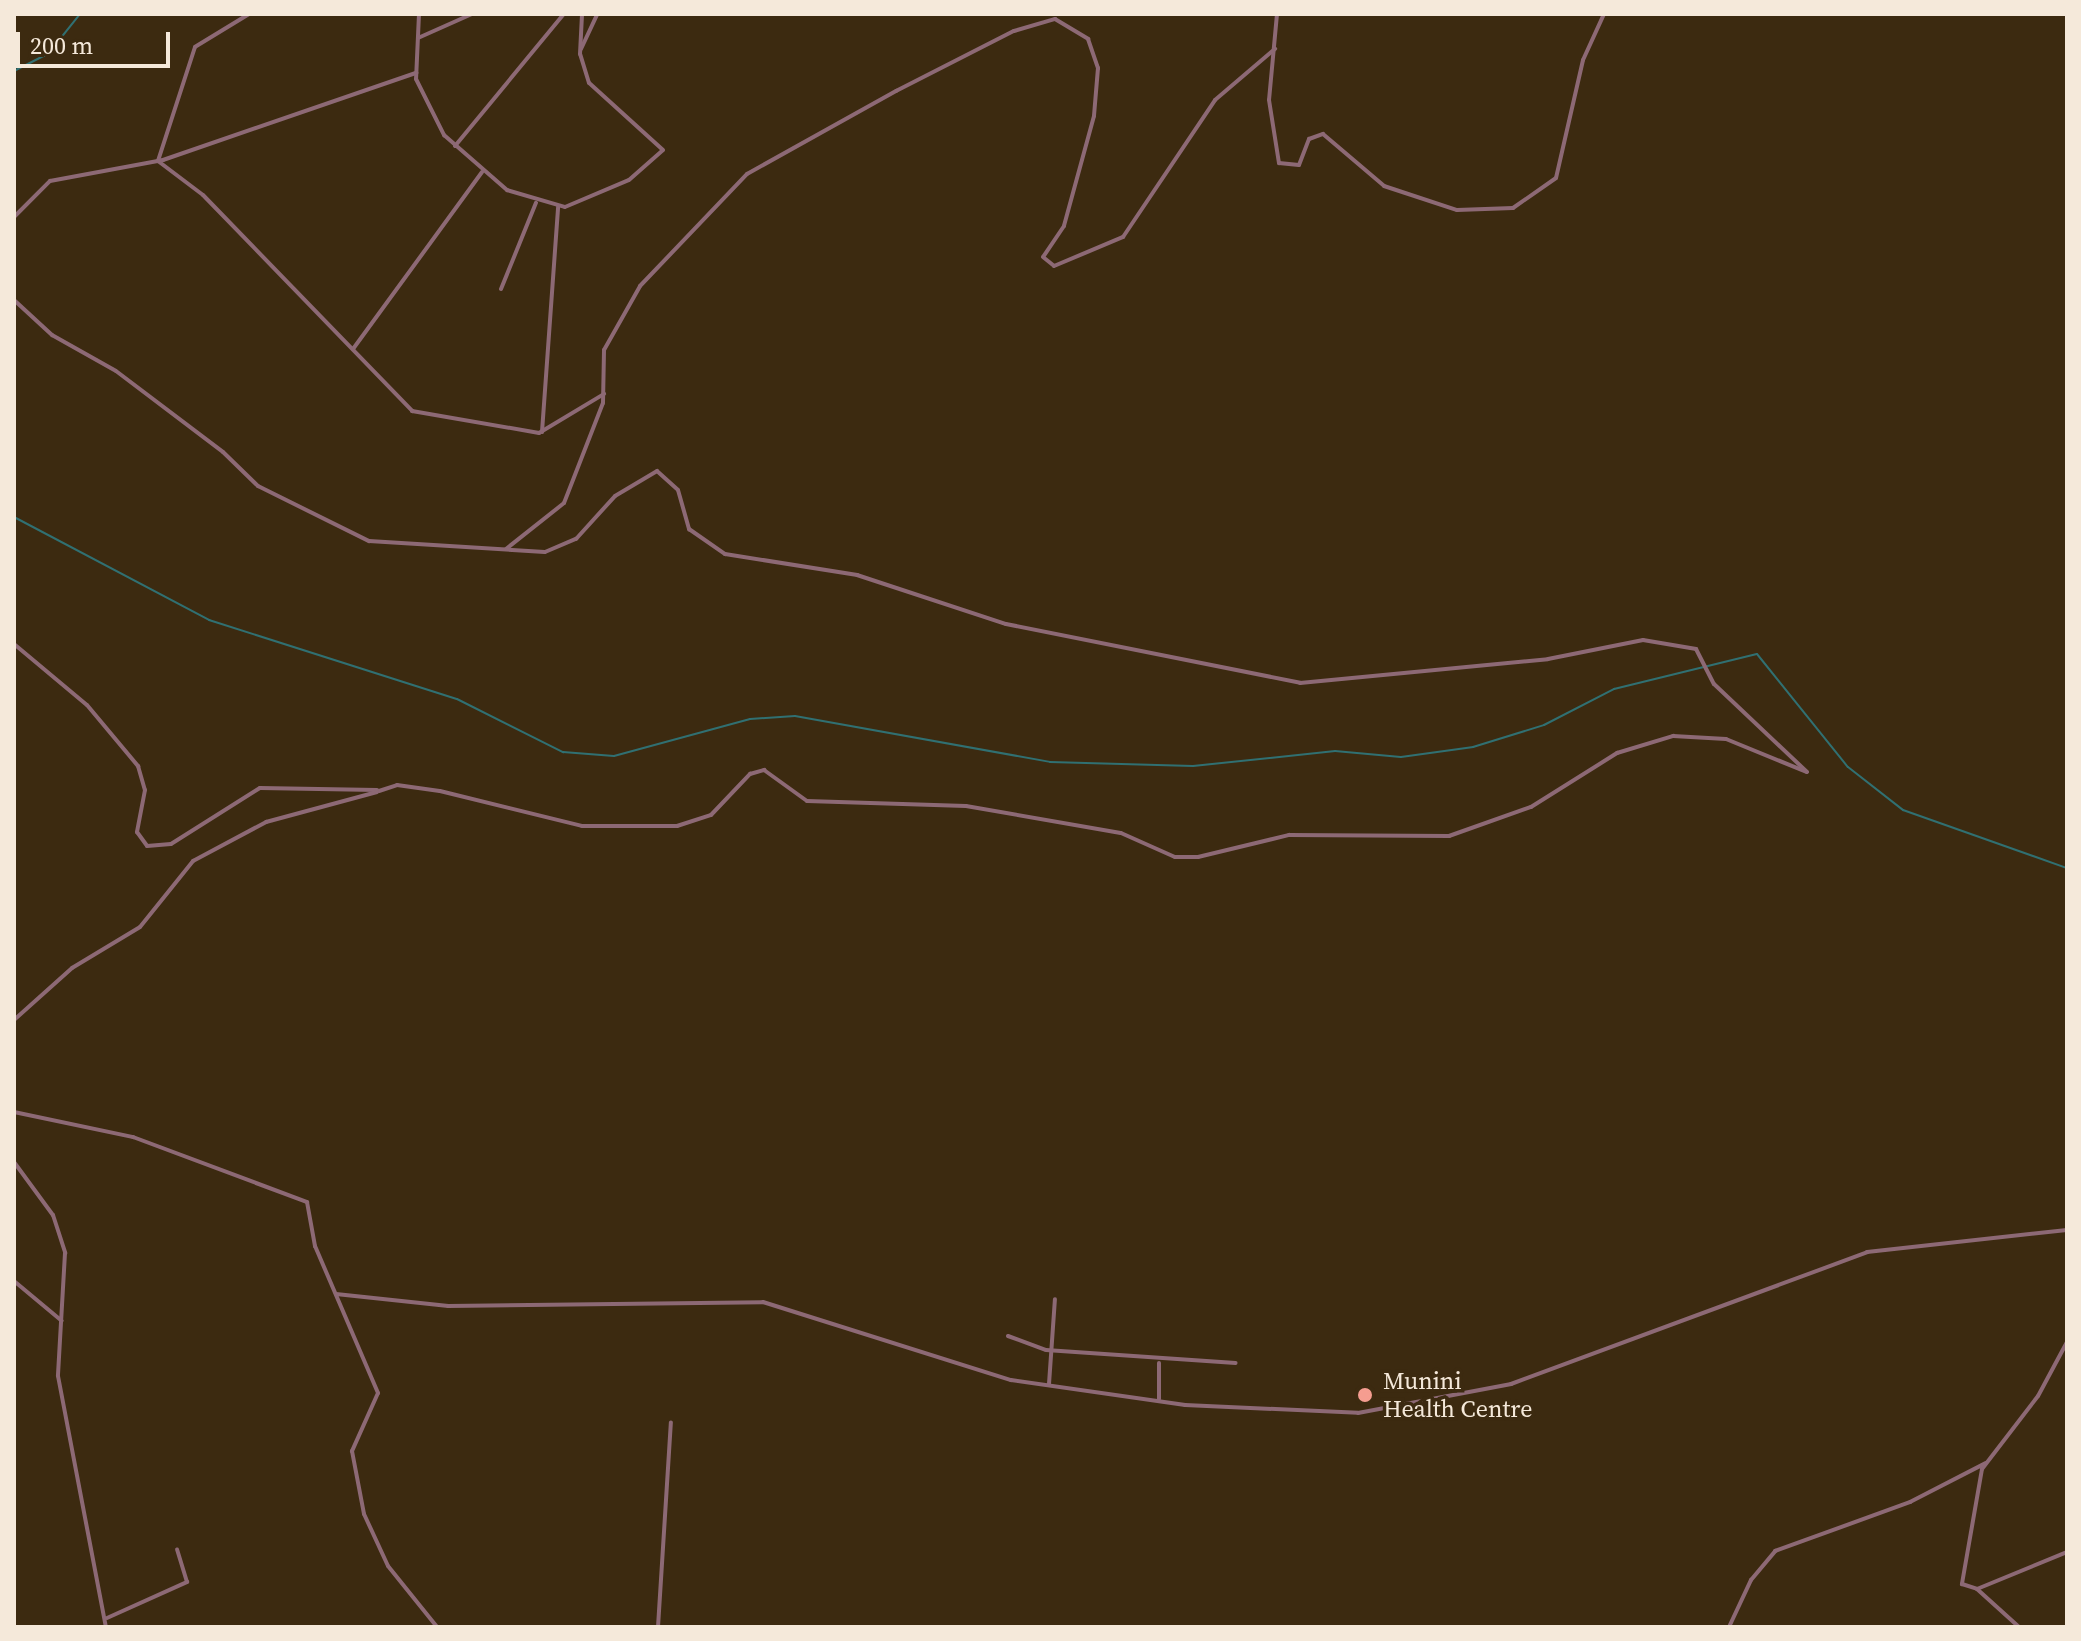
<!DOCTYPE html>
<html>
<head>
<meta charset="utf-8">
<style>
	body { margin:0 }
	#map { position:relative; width:2081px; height:1641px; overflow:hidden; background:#3c2a10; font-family:"Source Serif 4",serif }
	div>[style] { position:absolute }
	.stream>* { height:2px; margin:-1px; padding:0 1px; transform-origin:1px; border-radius:1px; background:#307072 }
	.minor>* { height:4px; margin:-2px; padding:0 2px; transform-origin:2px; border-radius:2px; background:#8d6975 }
	.dots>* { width:22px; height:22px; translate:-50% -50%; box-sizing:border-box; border:4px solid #3c2a10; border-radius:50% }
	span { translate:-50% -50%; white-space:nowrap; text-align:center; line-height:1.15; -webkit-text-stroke:7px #3c2a10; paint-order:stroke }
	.poi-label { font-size:24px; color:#f5e9da }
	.left { translate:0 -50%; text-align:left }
	.frame { position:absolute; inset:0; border:16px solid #f5e9da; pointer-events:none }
	.scale { position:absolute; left:16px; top:32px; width:154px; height:36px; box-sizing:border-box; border:4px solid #f5e9da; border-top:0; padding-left:10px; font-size:24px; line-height:28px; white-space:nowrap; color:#f5e9da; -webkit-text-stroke:6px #3c2a10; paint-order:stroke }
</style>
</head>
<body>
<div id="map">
	<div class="stream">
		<div style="left:14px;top:71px;width:38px;rotate:-27deg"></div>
		<div style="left:48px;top:54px;width:51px;rotate:-51.3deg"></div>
		<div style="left:14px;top:517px;width:221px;rotate:27.8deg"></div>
		<div style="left:209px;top:620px;width:260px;rotate:17.7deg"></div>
		<div style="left:457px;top:699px;width:119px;rotate:26.6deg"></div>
		<div style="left:563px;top:752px;width:51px;rotate:4.5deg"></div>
		<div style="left:614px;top:756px;width:141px;rotate:-15.2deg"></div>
		<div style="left:750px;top:719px;width:45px;rotate:-3.8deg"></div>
		<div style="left:795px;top:716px;width:259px;rotate:10.2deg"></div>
		<div style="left:1050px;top:762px;width:143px;rotate:1.6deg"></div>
		<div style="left:1193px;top:766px;width:143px;rotate:-6deg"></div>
		<div style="left:1335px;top:751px;width:66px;rotate:5.2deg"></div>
		<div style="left:1401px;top:757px;width:73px;rotate:-7.9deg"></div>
		<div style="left:1473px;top:747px;width:74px;rotate:-17.2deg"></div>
		<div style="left:1544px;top:725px;width:79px;rotate:-27.2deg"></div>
		<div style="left:1614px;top:689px;width:147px;rotate:-13.8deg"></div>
		<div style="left:1757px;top:654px;width:145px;rotate:51.2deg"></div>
		<div style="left:1848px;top:767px;width:70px;rotate:38deg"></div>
		<div style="left:1903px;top:810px;width:174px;rotate:19.5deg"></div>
	</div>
	<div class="minor">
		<div style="left:249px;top:14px;width:63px;rotate:148.6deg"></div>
		<div style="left:195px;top:47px;width:120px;rotate:108deg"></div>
		<div style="left:158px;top:161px;width:56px;rotate:37.1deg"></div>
		<div style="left:203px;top:195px;width:301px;rotate:45.9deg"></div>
		<div style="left:412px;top:411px;width:129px;rotate:9.8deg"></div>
		<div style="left:539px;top:433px;width:76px;rotate:-31deg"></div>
		<div style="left:419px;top:14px;width:65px;rotate:92.6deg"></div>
		<div style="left:416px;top:79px;width:63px;rotate:63.4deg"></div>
		<div style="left:444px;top:135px;width:84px;rotate:41.1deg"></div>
		<div style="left:507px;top:190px;width:60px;rotate:16.3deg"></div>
		<div style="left:565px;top:207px;width:69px;rotate:-22.9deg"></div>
		<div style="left:629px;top:180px;width:45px;rotate:-41.4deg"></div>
		<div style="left:663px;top:150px;width:100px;rotate:-137.8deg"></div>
		<div style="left:589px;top:83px;width:30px;rotate:-107deg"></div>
		<div style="left:580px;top:54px;width:40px;rotate:-87.1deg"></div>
		<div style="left:1277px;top:14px;width:86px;rotate:95.3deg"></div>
		<div style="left:1269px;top:100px;width:64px;rotate:81deg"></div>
		<div style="left:1279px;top:163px;width:20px;rotate:6deg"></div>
		<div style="left:1299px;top:165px;width:28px;rotate:-69deg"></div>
		<div style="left:1309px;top:139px;width:15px;rotate:-20deg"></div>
		<div style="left:1323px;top:134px;width:80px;rotate:40.4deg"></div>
		<div style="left:1384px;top:186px;width:77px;rotate:18.2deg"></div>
		<div style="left:1457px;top:210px;width:56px;rotate:-2deg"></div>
		<div style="left:1513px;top:208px;width:52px;rotate:-34.9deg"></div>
		<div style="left:1556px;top:178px;width:121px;rotate:-77.1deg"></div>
		<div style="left:1583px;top:60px;width:51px;rotate:-65.5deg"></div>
		<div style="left:418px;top:38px;width:59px;rotate:-24deg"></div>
		<div style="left:581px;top:49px;width:38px;rotate:-65deg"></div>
		<div style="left:455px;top:146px;width:171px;rotate:-50.5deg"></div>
		<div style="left:14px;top:217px;width:51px;rotate:-45deg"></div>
		<div style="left:50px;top:181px;width:115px;rotate:-10.5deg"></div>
		<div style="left:163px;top:160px;width:268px;rotate:-19deg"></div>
		<div style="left:501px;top:289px;width:93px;rotate:-67.9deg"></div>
		<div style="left:14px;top:300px;width:52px;rotate:42.6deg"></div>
		<div style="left:52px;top:335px;width:73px;rotate:29.4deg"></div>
		<div style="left:116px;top:371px;width:134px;rotate:37.1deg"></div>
		<div style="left:223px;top:452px;width:49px;rotate:44.2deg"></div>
		<div style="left:258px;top:486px;width:124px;rotate:26.4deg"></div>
		<div style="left:369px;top:541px;width:176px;rotate:3.6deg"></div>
		<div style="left:545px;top:552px;width:34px;rotate:-23deg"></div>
		<div style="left:576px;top:539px;width:58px;rotate:-47.8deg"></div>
		<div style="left:615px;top:496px;width:49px;rotate:-30.8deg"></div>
		<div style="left:657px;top:471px;width:28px;rotate:42deg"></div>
		<div style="left:678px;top:490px;width:41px;rotate:74.2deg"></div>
		<div style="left:689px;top:529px;width:44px;rotate:34.8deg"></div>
		<div style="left:725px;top:554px;width:134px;rotate:9deg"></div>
		<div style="left:857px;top:575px;width:157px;rotate:18.2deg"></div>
		<div style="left:1006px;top:624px;width:300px;rotate:11.3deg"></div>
		<div style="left:1300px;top:683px;width:249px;rotate:-5.5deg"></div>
		<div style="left:1548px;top:659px;width:97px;rotate:-11.3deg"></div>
		<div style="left:1643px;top:640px;width:54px;rotate:9.6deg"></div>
		<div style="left:1696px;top:649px;width:39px;rotate:63deg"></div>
		<div style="left:1714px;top:684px;width:128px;rotate:43.4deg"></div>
		<div style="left:353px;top:349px;width:219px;rotate:-53.9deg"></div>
		<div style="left:542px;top:432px;width:226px;rotate:-85.9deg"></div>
		<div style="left:506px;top:549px;width:74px;rotate:-38.4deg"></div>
		<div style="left:564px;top:503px;width:107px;rotate:-68.7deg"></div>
		<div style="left:603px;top:403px;width:53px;rotate:-88.9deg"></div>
		<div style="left:604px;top:350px;width:73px;rotate:-60.6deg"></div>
		<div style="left:640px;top:286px;width:155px;rotate:-46.3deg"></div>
		<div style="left:747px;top:174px;width:171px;rotate:-29.1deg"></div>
		<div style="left:896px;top:91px;width:132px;rotate:-27deg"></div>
		<div style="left:1014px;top:31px;width:43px;rotate:-16.3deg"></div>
		<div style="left:1055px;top:19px;width:39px;rotate:31deg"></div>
		<div style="left:1088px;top:39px;width:31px;rotate:71deg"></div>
		<div style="left:1098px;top:68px;width:48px;rotate:94.8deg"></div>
		<div style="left:1094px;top:116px;width:114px;rotate:105.3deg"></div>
		<div style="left:1064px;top:226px;width:37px;rotate:124deg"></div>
		<div style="left:1043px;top:257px;width:14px;rotate:39deg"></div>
		<div style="left:1054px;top:266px;width:75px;rotate:-22.8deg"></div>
		<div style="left:1123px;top:237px;width:165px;rotate:-56.1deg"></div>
		<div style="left:1215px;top:100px;width:79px;rotate:-40.4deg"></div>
		<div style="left:14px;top:644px;width:95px;rotate:39.9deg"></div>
		<div style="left:87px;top:705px;width:80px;rotate:50.1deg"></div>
		<div style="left:138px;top:766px;width:25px;rotate:74deg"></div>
		<div style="left:145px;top:790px;width:43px;rotate:100.8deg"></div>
		<div style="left:137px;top:832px;width:17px;rotate:54deg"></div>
		<div style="left:147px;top:846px;width:24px;rotate:-5deg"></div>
		<div style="left:171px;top:844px;width:105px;rotate:-32.2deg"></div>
		<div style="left:260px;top:788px;width:117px;rotate:1deg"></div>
		<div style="left:379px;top:791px;width:19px;rotate:-18deg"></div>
		<div style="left:397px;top:785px;width:43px;rotate:7.9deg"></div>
		<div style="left:440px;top:791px;width:146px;rotate:13.8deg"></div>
		<div style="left:582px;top:826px;width:95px"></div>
		<div style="left:677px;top:826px;width:36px;rotate:-18deg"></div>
		<div style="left:711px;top:815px;width:57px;rotate:-46.4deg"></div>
		<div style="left:750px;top:774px;width:15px;rotate:-16deg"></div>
		<div style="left:764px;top:770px;width:53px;rotate:35.8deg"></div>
		<div style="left:807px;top:801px;width:159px;rotate:1.8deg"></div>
		<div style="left:966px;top:806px;width:157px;rotate:9.9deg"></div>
		<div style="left:1121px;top:833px;width:59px;rotate:24deg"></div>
		<div style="left:1175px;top:857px;width:23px"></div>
		<div style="left:1198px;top:857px;width:94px;rotate:-13.6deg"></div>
		<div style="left:1289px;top:835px;width:160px;rotate:0.4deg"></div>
		<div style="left:1449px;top:836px;width:87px;rotate:-19.5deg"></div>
		<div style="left:1531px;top:807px;width:102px;rotate:-32.1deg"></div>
		<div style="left:1617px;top:753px;width:59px;rotate:-16.9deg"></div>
		<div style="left:1673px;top:736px;width:53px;rotate:3.2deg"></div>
		<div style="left:1726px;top:739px;width:87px;rotate:22.2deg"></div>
		<div style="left:14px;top:1020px;width:78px;rotate:-41.9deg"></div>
		<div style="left:72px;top:968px;width:79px;rotate:-31.1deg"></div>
		<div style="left:140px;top:927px;width:85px;rotate:-51.2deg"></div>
		<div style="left:193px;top:861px;width:83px;rotate:-28.1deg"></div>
		<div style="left:266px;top:822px;width:115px;rotate:-15.1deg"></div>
		<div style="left:14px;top:1112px;width:122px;rotate:11.9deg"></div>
		<div style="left:133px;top:1137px;width:186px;rotate:20.5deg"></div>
		<div style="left:307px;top:1202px;width:45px;rotate:79.7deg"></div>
		<div style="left:315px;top:1246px;width:160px;rotate:66.8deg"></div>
		<div style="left:378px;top:1393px;width:64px;rotate:114.1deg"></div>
		<div style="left:352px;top:1451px;width:64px;rotate:79.2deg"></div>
		<div style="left:364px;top:1514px;width:57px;rotate:65.2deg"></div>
		<div style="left:388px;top:1566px;width:78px;rotate:51.2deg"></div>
		<div style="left:14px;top:1162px;width:66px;rotate:53.7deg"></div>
		<div style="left:53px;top:1215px;width:40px;rotate:72deg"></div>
		<div style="left:65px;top:1253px;width:123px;rotate:93.3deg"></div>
		<div style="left:58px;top:1376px;width:256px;rotate:79.2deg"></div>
		<div style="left:14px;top:1281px;width:62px;rotate:39.8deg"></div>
		<div style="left:336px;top:1294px;width:113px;rotate:6.1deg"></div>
		<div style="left:448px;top:1306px;width:315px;rotate:-0.7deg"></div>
		<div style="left:763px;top:1302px;width:260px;rotate:17.5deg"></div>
		<div style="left:1011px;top:1380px;width:176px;rotate:8.2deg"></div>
		<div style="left:1185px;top:1405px;width:173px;rotate:2.6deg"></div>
		<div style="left:1358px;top:1413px;width:156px;rotate:-10.7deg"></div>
		<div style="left:1511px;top:1384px;width:380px;rotate:-20.3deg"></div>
		<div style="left:1867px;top:1252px;width:201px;rotate:-6.3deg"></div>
		<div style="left:1008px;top:1336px;width:40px;rotate:20.2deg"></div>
		<div style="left:1046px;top:1350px;width:190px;rotate:3.9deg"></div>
		<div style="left:2067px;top:1342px;width:61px;rotate:118.2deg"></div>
		<div style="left:2038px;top:1396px;width:92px;rotate:127.5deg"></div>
		<div style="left:1982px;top:1469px;width:117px;rotate:99.9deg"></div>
		<div style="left:1962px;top:1584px;width:16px;rotate:18deg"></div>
		<div style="left:1977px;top:1589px;width:97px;rotate:-22.3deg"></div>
		<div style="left:1049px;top:1384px;width:85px;rotate:-86deg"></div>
		<div style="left:1159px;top:1399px;width:36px;rotate:-90deg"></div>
		<div style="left:1977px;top:1589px;width:57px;rotate:42.1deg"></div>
		<div style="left:107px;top:1618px;width:88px;rotate:-24.2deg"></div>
		<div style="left:187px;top:1582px;width:34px;rotate:-107deg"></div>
		<div style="left:658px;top:1627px;width:205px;rotate:-86.4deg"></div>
		<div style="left:1729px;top:1627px;width:52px;rotate:-64.9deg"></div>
		<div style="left:1751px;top:1580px;width:38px;rotate:-50deg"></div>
		<div style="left:1775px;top:1551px;width:144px;rotate:-19.9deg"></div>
		<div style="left:1910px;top:1502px;width:85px;rotate:-27.2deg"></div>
	</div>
	<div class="dots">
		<div style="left:1365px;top:1395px;background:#f59d90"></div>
	</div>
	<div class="poi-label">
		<span class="left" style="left:1383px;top:1395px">Munini<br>Health Centre</span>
	</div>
	<div class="frame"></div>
	<div class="scale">200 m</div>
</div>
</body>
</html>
